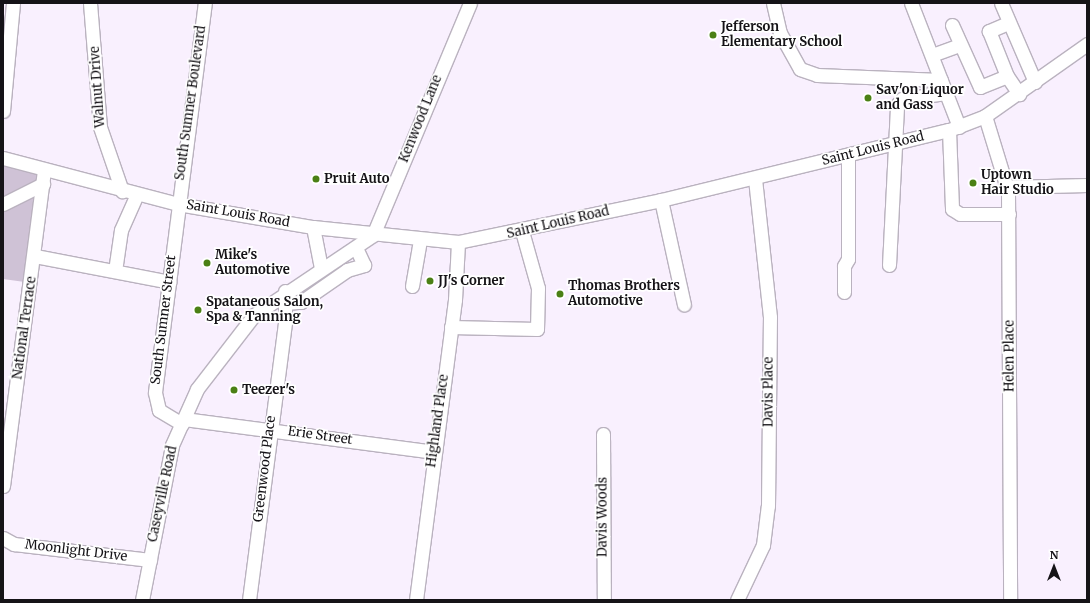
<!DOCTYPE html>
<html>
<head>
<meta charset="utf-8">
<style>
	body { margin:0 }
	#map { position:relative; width:1090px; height:603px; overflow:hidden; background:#f9f0fe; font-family:Merriweather,serif }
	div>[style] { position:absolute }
	.green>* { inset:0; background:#cfc2d6 }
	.roads { filter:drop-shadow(1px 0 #bab2bf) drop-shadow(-1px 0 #bab2bf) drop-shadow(0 1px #bab2bf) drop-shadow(0 -1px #bab2bf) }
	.minor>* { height:13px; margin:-6.5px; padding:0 6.5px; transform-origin:6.5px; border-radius:6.5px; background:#fff }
	.dots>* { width:11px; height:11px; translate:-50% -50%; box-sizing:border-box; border:2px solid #fff; border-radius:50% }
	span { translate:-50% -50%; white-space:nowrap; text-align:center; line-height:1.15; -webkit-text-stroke:3.5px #fff; paint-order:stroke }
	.poi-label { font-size:13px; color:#151317; font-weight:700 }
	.left { translate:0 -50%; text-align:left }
	.street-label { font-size:13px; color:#151317 }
	.frame { position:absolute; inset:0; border:4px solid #151317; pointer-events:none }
	.north { position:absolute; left:1034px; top:547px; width:40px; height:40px; -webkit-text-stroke:3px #fff; paint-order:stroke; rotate:0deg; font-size:11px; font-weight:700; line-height:16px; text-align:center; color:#151317 }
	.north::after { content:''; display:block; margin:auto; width:14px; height:18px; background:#151317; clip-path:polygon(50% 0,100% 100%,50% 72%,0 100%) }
</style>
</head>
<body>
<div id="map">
	<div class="green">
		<div style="clip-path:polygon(3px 156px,44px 170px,32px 283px,3px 279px)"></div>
	</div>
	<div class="roads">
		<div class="minor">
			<div style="left:90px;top:3px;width:124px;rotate:85.4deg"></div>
			<div style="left:100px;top:127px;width:68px;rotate:71deg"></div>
			<div style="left:773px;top:3px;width:31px;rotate:77deg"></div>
			<div style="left:780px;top:33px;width:41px;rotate:60.9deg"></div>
			<div style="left:800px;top:69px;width:18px;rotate:19deg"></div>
			<div style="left:817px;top:75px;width:124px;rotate:2.3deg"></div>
			<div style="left:911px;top:3px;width:133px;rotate:68.8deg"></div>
			<div style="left:1001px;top:3px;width:86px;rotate:66.7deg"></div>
			<div style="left:1008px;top:23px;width:21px;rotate:157deg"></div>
			<div style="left:989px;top:31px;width:48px;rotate:68.2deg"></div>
			<div style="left:1007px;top:76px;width:22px;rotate:56deg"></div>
			<div style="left:952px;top:25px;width:68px;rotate:65.7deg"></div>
			<div style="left:980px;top:87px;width:29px;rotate:-22deg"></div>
			<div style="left:932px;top:55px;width:30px;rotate:-20deg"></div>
			<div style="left:3px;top:111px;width:108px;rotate:-84.7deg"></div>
			<div style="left:985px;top:116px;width:78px;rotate:73deg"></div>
			<div style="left:1008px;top:191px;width:409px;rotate:89.7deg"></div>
			<div style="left:949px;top:130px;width:79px;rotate:87.8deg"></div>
			<div style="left:952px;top:209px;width:9px;rotate:32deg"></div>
			<div style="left:960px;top:214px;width:49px"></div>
			<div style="left:3px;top:158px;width:181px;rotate:14.7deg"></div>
			<div style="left:178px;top:204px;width:137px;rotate:9.7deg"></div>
			<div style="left:313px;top:227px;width:146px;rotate:5.9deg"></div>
			<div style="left:458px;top:242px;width:207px;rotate:-11.7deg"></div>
			<div style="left:661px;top:200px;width:296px;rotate:-13.7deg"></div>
			<div style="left:949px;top:130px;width:39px;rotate:-21deg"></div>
			<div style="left:985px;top:116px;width:125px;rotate:-35.2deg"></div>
			<div style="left:1007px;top:187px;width:80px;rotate:-1.4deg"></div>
			<div style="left:661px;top:200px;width:107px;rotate:77.6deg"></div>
			<div style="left:3px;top:204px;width:45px;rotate:-26.6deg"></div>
			<div style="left:313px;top:227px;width:42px;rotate:79deg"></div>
			<div style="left:35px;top:256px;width:137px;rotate:10.9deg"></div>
			<div style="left:889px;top:265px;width:160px;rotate:-87.1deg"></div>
			<div style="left:897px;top:105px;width:8px;rotate:-50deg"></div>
			<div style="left:902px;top:99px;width:44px;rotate:-7.8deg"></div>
			<div style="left:115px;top:271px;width:41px;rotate:-81.7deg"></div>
			<div style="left:121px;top:230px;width:39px;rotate:-66deg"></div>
			<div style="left:412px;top:286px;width:47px;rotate:-80.1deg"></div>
			<div style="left:844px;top:292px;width:26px;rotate:-90deg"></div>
			<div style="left:844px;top:266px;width:8px;rotate:-60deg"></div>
			<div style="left:848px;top:259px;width:104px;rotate:-90deg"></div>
			<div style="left:285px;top:303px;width:16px;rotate:-4deg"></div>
			<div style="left:301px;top:302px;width:56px;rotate:-34.8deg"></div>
			<div style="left:347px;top:270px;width:18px;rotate:-16deg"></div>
			<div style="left:364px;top:265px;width:19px;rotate:-115deg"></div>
			<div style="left:451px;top:327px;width:86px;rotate:1.3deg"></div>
			<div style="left:537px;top:329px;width:41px;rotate:-88.6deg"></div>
			<div style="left:538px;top:288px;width:59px;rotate:-105.7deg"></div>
			<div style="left:184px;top:419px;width:251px;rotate:7.5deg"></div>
			<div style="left:182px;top:424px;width:27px;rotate:-149deg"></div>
			<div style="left:159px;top:410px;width:18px;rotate:-103deg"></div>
			<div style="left:155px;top:392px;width:392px;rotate:-82.7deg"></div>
			<div style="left:603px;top:434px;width:166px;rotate:89.7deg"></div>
			<div style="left:3px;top:486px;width:319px;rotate:-82.6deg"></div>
			<div style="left:3px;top:538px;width:13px;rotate:29deg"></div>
			<div style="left:14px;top:544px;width:137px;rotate:6.7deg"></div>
			<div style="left:142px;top:600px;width:158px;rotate:-79deg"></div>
			<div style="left:172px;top:445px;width:61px;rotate:-65.9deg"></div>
			<div style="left:197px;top:389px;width:93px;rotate:-52.4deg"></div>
			<div style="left:254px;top:315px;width:143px;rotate:-33.9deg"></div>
			<div style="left:373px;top:235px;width:251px;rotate:-67.3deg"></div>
			<div style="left:249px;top:600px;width:280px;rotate:-82.6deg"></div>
			<div style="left:285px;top:322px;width:31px;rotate:-90deg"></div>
			<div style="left:416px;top:600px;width:303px;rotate:-82.6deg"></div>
			<div style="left:455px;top:300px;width:58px;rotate:-87deg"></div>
			<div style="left:737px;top:600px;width:61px;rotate:-64.7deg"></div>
			<div style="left:763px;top:545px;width:39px;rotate:-83deg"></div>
			<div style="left:768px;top:506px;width:189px;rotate:-89.4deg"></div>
			<div style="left:770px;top:317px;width:140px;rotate:-96.2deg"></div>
		</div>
	</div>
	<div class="dots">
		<div style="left:713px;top:35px;background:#4b8015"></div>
		<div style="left:868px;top:98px;background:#4b8015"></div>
		<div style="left:316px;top:179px;background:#4b8015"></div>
		<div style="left:973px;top:183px;background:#4b8015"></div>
		<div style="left:207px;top:263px;background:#4b8015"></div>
		<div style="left:430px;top:281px;background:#4b8015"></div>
		<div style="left:560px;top:294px;background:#4b8015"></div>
		<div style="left:198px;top:310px;background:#4b8015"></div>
		<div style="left:234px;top:390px;background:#4b8015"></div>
	</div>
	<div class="poi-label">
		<span class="left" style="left:721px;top:35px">Jefferson<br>Elementary School</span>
		<span class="left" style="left:876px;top:98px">Sav'on Liquor<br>and Gass</span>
		<span class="left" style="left:981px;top:183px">Uptown<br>Hair Studio</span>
		<span class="left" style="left:324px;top:179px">Pruit Auto</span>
		<span class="left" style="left:215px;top:263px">Mike's<br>Automotive</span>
		<span class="left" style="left:438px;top:281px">JJ's Corner</span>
		<span class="left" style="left:568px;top:294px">Thomas Brothers<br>Automotive</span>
		<span class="left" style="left:206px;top:310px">Spataneous Salon,<br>Spa &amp; Tanning</span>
		<span class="left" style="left:242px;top:390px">Teezer's</span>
	</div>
	<div class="street-label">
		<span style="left:98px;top:87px;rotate:-94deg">Walnut Drive</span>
		<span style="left:191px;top:103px;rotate:-82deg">South Sumner Boulevard</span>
		<span style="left:421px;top:119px;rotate:-68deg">Kenwood Lane</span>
		<span style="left:873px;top:149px;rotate:-14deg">Saint Louis Road</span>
		<span style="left:238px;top:214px;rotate:10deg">Saint Louis Road</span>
		<span style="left:558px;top:223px;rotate:-13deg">Saint Louis Road</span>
		<span style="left:164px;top:320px;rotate:-83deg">South Sumner Street</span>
		<span style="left:25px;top:328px;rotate:-82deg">National Terrace</span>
		<span style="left:1010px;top:356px;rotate:-90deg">Helen Place</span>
		<span style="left:769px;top:392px;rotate:-90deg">Davis Place</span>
		<span style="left:438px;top:421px;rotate:-82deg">Highland Place</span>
		<span style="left:320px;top:436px;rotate:8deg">Erie Street</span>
		<span style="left:265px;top:469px;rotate:-83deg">Greenwood Place</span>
		<span style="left:163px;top:494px;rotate:-78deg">Caseyville Road</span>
		<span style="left:603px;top:517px;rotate:-90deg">Davis Woods</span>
		<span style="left:76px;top:551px;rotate:7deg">Moonlight Drive</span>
	</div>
	<div class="frame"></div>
	<div class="north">N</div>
</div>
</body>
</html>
